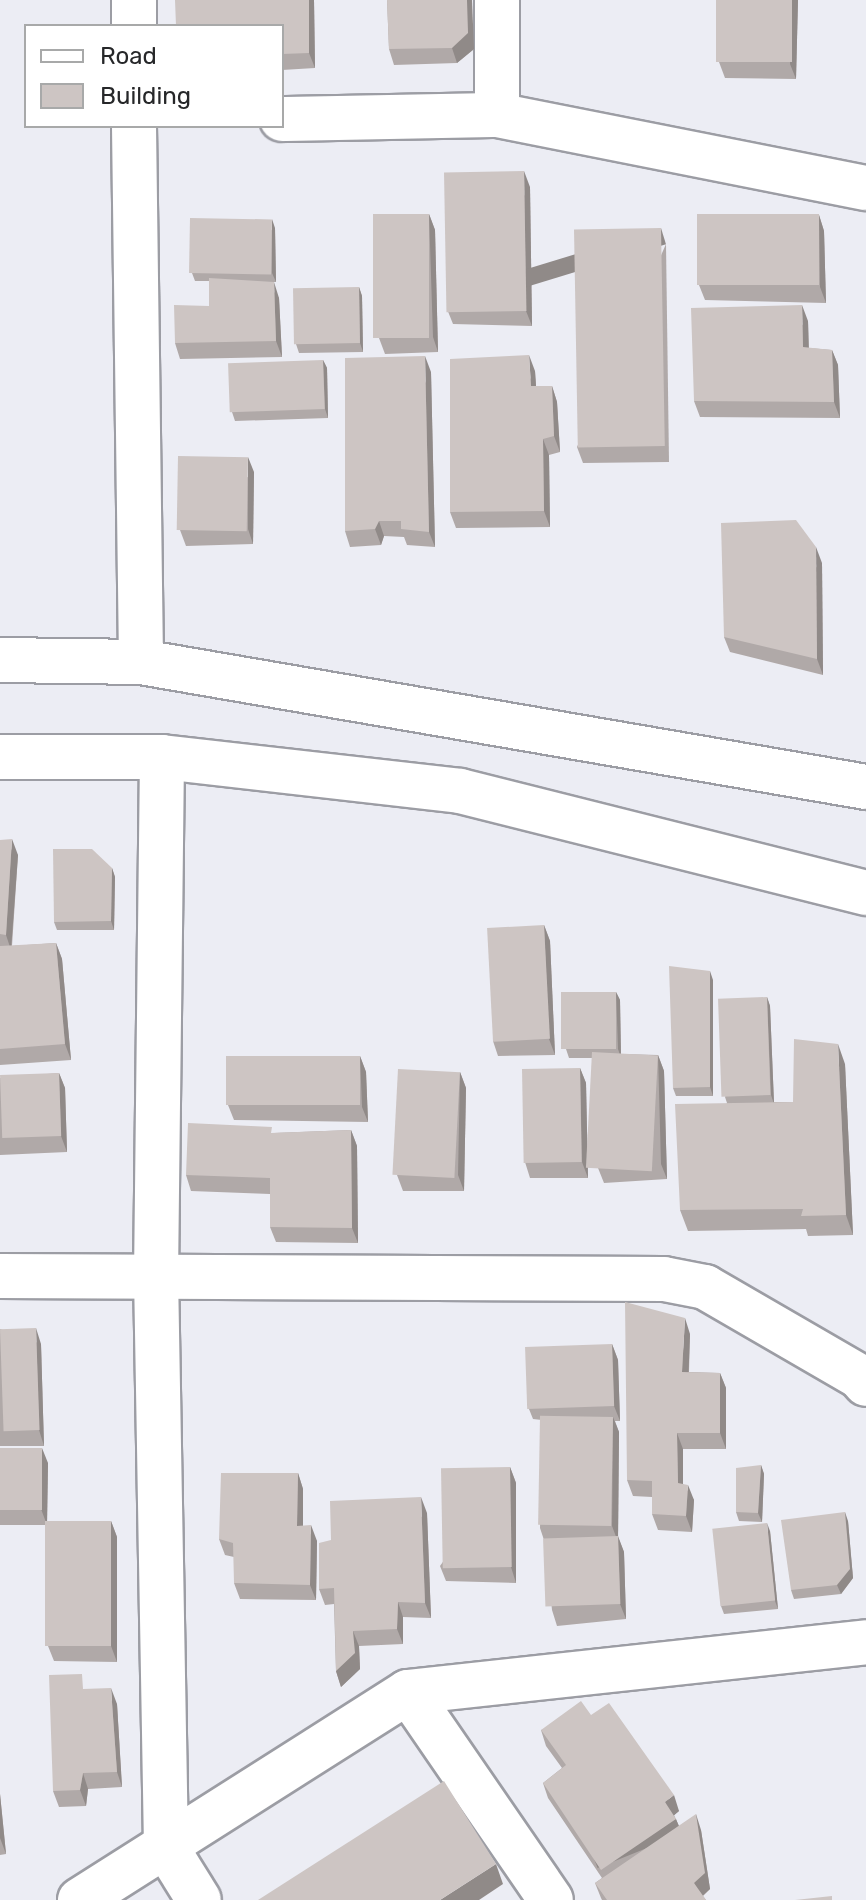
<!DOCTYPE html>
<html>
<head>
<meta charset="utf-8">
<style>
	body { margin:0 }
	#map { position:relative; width:866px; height:1900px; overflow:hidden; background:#ecedf4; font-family:Rubik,sans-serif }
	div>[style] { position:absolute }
	.roads { filter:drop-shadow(2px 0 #9c9da4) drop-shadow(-2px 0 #9c9da4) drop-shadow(0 2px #9c9da4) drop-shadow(0 -2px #9c9da4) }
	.minor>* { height:44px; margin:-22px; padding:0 22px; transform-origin:22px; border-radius:22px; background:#fff }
	.wall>* { inset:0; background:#b0a9a8 }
	.shaded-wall>* { inset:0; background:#908a88; transform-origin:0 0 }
	.building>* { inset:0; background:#cdc5c3; transform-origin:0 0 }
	span { translate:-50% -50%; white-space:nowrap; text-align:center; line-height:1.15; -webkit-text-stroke:7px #fff; paint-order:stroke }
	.legend { position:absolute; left:24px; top:24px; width:260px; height:104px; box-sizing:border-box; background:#fff; border:2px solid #a8a9a9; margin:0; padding:10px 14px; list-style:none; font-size:24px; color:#262729 }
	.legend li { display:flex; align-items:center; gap:16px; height:40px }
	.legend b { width:40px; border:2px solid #a8a9a9 }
</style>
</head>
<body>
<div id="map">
	<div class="roads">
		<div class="minor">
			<div style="left:134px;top:26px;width:26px;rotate:-90deg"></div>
			<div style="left:497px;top:115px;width:115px;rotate:-90deg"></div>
			<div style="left:282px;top:119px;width:215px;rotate:-1.1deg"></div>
			<div style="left:497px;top:115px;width:376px;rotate:11.2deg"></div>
			<div style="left:134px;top:126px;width:536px;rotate:89.25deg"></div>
			<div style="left:0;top:660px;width:141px;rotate:0.8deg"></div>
			<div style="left:141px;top:662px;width:736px;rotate:9.78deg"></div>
			<div style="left:0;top:757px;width:162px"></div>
			<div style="left:162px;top:757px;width:300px;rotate:6.5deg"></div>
			<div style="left:460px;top:791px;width:419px;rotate:14.1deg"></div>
			<div style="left:162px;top:757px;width:517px;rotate:90.66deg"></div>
			<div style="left:156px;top:1274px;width:573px;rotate:89deg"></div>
			<div style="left:166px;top:1847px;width:62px;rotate:58.1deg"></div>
			<div style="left:0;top:1276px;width:664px;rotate:0.26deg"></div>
			<div style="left:664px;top:1279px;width:42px;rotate:11deg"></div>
			<div style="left:705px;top:1287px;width:179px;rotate:30.1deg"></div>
			<div style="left:860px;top:1377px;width:9px;rotate:49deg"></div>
			<div style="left:408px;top:1692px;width:252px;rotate:55.5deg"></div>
			<div style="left:80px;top:1900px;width:388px;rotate:-32.4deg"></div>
			<div style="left:408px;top:1692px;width:461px;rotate:-6.2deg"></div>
		</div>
	</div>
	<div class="wall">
		<div style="clip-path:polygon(175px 0,314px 0,315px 68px,282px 70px,282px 26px)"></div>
		<div style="clip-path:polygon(387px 0,474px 49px,457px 63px,394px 65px,389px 49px)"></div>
		<div style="clip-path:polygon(798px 0,796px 79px,725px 78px,719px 62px)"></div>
		<div style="clip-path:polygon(530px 187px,532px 326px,453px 324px,447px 309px)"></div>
		<div style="clip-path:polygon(429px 214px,435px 230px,438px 352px,385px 354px,379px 338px)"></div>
		<div style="clip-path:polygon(819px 215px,824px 231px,826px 303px,705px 300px,699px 285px)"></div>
		<div style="clip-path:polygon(275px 228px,276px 282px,266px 282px,279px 298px,282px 357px,180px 359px,175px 343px,209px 306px,209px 281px,195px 281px,192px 273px)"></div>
		<div style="clip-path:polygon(666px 244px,669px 462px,583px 463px,577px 447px)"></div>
		<div style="clip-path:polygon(359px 287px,362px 296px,363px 352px,299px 353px,296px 344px)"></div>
		<div style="clip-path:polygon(808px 321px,809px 348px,832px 350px,838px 365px,840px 418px,700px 417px,694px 401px)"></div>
		<div style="clip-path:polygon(323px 360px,327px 368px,328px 418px,235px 421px,232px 412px)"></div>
		<div style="clip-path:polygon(535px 371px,536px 386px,552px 386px,557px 402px,560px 452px,549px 455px,550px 527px,456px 528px,450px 512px)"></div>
		<div style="clip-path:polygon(431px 372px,435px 547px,407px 545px,404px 537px,384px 536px,381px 545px,350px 547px,345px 531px)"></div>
		<div style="clip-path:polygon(254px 472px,253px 544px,186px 546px,180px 530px)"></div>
		<div style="clip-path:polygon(822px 563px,823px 675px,730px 652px,724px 637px)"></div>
		<div style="clip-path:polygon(0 840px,18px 855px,12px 946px,56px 943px,62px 959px,71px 1060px,0 1065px)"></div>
		<div style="clip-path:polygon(112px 868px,115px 877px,114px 930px,57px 930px,54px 922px)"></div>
		<div style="clip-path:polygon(544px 925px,550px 941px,555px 1055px,498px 1056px,493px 1041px)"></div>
		<div style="clip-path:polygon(713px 980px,713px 1096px,676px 1096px,673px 1088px)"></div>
		<div style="clip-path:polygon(616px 992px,620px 1000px,621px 1054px,658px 1055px,664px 1071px,667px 1179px,604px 1183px,598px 1168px,592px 1058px,569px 1058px,566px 1049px)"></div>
		<div style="clip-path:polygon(767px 997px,770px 1006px,774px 1102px,793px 1102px,845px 1064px,853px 1235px,808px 1236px,806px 1229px,688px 1231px,680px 1210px,727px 1103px,725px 1097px)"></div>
		<div style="clip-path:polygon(360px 1056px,366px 1072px,368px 1122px,234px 1120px,228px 1105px)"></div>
		<div style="clip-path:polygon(580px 1068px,586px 1083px,588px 1178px,530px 1178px,525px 1162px)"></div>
		<div style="clip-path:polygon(460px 1072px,466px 1088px,464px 1191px,403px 1191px,397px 1175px)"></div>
		<div style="clip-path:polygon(59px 1073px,65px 1088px,67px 1152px,0 1155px,0 1078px)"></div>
		<div style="clip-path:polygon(351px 1130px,357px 1146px,358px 1243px,276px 1242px,270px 1227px,270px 1194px,191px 1191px,186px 1175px,274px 1133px)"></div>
		<div style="clip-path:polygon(0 1329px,41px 1344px,44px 1446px,0 1446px)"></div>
		<div style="clip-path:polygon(690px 1334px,689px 1372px,720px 1373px,726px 1388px,726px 1449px,683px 1449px,683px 1484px,694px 1500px,692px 1532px,658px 1530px,652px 1514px,652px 1497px,633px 1496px,627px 1480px)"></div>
		<div style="clip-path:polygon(612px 1344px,618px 1360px,620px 1421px,615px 1421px,619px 1432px,618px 1537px,624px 1552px,626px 1619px,557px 1626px,552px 1610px,545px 1543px,540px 1528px,542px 1420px,533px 1419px,527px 1404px)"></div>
		<div style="clip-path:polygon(0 1448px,48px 1463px,47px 1523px,111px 1521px,117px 1537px,117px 1662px,54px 1661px,48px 1646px,45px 1525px,0 1525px)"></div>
		<div style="clip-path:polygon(761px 1465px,764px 1474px,762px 1522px,739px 1521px,736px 1512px)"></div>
		<div style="clip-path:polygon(510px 1467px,516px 1483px,516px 1583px,446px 1581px,440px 1566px)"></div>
		<div style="clip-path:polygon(298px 1473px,303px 1489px,303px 1526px,317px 1541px,316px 1600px,240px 1599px,234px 1583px,234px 1557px,225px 1555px,219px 1539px)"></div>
		<div style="clip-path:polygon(427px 1513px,431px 1618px,403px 1617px,403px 1644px,359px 1646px,360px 1669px,341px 1687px,336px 1671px,334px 1604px,325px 1605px,319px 1589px)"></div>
		<div style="clip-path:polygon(848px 1521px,853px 1578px,841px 1594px,794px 1599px,791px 1590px)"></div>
		<div style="clip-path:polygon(770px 1531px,778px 1609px,724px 1614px,721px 1606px)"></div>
		<div style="clip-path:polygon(87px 1689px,117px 1704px,122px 1787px,88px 1789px,86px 1806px,59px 1807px,53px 1791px)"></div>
		<div style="clip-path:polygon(591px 1715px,679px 1811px,674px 1815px,679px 1826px,701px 1830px,710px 1889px,703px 1896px,706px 1900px,602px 1900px,601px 1898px,595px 1883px,602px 1878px,548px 1798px,543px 1783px,562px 1768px,546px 1746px,541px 1730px)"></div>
		<div style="clip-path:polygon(0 1794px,6px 1854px,0 1855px)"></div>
	</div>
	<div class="shaded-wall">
		<div style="clip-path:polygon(309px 0,314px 0,315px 68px,309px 53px)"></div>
		<div style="clip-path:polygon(467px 0,472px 0,474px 49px,457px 63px,452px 48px)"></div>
		<div style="clip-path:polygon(792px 0,798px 0,796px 79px,790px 64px)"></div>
		<div style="clip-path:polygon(524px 171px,530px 187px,532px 326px,526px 311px)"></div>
		<div style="clip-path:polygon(429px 214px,435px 230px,438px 352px,433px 337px)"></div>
		<div style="clip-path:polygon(819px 215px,824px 231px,826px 303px,820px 287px)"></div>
		<div style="clip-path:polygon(272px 219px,275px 228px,276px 282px,272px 273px)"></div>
		<div style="left:661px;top:228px;width:17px;height:218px;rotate:73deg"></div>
		<div style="clip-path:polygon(274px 282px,279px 298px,282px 357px,276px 341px)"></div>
		<div style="clip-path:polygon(359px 287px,362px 296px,363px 352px,360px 343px)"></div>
		<div style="clip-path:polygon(802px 305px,808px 321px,809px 363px,803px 347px)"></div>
		<div style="clip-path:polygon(832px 350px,838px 365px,840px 418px,834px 402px)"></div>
		<div style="clip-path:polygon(529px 355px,535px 371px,537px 401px,531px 386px)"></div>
		<div style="clip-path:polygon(425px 356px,431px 372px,435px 547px,429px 532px)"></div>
		<div style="clip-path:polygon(323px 360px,327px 368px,328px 418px,325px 409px)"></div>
		<div style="clip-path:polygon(552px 386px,557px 402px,560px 452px,554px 436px)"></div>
		<div style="clip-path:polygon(543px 439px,549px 455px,550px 527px,544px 511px)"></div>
		<div style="clip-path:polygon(248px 457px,254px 472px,253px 544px,248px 529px)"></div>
		<div style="clip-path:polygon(379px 521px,384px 536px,381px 545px,375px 529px)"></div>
		<div style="clip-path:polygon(816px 547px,822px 563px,823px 675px,817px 659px)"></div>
		<div style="clip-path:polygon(12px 839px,18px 855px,11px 950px,6px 935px)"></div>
		<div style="clip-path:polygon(112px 868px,115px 877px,114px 930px,111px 921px)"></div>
		<div style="clip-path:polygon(544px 925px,550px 941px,555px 1055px,549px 1039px)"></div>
		<div style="clip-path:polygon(56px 943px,62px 959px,71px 1060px,65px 1044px)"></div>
		<div style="clip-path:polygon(710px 971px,713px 980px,713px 1096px,710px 1087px)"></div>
		<div style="clip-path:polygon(616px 992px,620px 1000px,621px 1058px,618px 1049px)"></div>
		<div style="clip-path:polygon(767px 997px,770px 1006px,774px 1104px,771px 1095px)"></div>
		<div style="clip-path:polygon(838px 1044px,845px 1064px,853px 1235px,846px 1215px)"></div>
		<div style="clip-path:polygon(658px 1055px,664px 1071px,667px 1179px,661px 1164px)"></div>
		<div style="clip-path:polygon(360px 1056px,366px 1072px,368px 1122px,362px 1107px)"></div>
		<div style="clip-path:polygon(580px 1068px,586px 1083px,588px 1178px,582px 1162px)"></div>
		<div style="clip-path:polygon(460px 1072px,466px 1088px,464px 1191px,458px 1175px)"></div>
		<div style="clip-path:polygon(59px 1073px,65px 1088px,67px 1152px,61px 1136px)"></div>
		<div style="clip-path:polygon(351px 1130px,357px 1146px,358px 1243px,352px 1228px)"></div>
		<div style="clip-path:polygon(685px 1318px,690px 1334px,688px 1387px,682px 1372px)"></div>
		<div style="clip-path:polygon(36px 1328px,41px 1344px,44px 1446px,39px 1430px)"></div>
		<div style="clip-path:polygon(612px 1344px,618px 1360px,620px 1421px,614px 1406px)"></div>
		<div style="clip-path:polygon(720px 1373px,726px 1388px,726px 1449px,720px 1433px)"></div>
		<div style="clip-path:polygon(613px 1417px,619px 1432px,618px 1542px,612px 1526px)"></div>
		<div style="clip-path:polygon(677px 1433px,683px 1449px,683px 1499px,678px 1483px)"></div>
		<div style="clip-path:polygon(42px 1448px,48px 1463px,47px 1525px,41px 1509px)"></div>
		<div style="clip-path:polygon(761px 1465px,764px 1474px,762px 1522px,758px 1513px)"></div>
		<div style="clip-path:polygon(510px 1467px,516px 1483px,516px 1583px,511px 1567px)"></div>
		<div style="clip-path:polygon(298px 1473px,303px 1489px,303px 1542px,297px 1526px)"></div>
		<div style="clip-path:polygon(688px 1485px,694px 1500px,692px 1532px,686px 1516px)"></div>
		<div style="clip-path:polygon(421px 1497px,427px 1513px,431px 1618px,425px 1603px)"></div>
		<div style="clip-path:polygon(845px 1512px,848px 1521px,853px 1578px,841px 1594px,837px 1585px)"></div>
		<div style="clip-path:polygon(111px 1521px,117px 1537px,117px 1662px,111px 1646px)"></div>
		<div style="clip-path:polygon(767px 1523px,770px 1531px,778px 1609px,775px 1601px)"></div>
		<div style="clip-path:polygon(311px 1525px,317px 1541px,316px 1600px,310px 1585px)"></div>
		<div style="clip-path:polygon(618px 1536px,624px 1552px,626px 1619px,620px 1604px)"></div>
		<div style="clip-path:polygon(398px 1602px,403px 1617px,403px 1644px,397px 1629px)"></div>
		<div style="clip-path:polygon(353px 1631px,359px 1646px,360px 1669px,341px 1687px,336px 1671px)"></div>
		<div style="clip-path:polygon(111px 1688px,117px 1704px,122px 1787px,117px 1772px)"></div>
		<div style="clip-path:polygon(83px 1773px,88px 1789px,86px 1806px,80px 1790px)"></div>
		<div style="clip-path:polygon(0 1794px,6px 1854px,0 1838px)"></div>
		<div style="clip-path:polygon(674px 1795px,679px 1811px,671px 1818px,665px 1802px)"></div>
		<div style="clip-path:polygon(696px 1814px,701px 1830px,710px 1889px,700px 1898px,694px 1883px)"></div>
		<div style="left:676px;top:1819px;width:16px;height:91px;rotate:68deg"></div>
		<div style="clip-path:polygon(496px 1864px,503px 1884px,479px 1900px,440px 1900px)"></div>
	</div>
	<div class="building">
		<div style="clip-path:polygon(175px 0,309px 0,309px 53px,282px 54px,282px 26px,176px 26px)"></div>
		<div style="clip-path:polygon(387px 0,467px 0,468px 33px,452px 48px,389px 49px)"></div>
		<div style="left:716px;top:0;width:76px;height:62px"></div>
		<div style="left:524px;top:171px;width:140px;height:80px;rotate:89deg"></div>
		<div style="left:373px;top:214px;width:56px;height:124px"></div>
		<div style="left:697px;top:214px;width:122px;height:71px"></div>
		<div style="left:190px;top:218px;width:82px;height:55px;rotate:1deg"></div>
		<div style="left:661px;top:228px;width:218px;height:87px;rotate:89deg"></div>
		<div style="clip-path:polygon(209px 278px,274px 282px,276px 341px,175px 343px,174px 305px,209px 306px)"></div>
		<div style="left:359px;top:287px;width:56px;height:66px;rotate:89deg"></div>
		<div style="clip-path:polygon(802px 305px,803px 347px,832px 350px,834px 402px,694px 401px,691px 308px)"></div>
		<div style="clip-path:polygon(529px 355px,531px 386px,552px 386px,554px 436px,543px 439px,544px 511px,450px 512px,450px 359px)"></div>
		<div style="clip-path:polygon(425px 356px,429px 532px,401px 529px,401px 521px,379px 521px,375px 529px,345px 531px,345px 358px)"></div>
		<div style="left:323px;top:360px;width:49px;height:95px;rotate:88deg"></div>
		<div style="left:178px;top:456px;width:70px;height:74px;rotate:1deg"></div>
		<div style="clip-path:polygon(796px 520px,816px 547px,817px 659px,724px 637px,721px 523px)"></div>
		<div style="clip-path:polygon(12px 839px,6px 935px,0 934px,0 840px)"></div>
		<div style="clip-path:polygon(53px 849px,92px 849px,112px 868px,111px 921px,54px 922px)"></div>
		<div style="left:544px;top:925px;width:114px;height:57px;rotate:87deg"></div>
		<div style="clip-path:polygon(56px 943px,65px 1044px,0 1049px,0 946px)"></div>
		<div style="clip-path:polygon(669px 966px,710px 971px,710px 1087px,673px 1088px)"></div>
		<div style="left:561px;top:992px;width:55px;height:57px"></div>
		<div style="left:767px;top:997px;width:98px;height:49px;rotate:88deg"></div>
		<div style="clip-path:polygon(794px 1039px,838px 1044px,846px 1215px,801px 1216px,803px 1209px,680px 1210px,675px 1104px,793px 1102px)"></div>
		<div style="left:592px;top:1052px;width:66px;height:116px;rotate:3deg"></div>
		<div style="left:226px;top:1056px;width:134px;height:49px"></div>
		<div style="left:580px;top:1068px;width:94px;height:58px;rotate:89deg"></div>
		<div style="left:398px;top:1069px;width:62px;height:106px;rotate:3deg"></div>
		<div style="left:59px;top:1073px;width:63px;height:59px;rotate:88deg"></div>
		<div style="clip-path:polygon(188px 1123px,272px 1127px,271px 1133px,351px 1130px,352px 1228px,270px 1227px,270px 1178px,186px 1175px)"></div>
		<div style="clip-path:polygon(625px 1302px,685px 1318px,682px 1372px,720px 1373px,720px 1433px,677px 1433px,678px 1483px,688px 1485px,686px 1516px,652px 1514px,652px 1481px,627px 1480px)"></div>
		<div style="left:36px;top:1328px;width:102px;height:36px;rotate:88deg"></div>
		<div style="left:612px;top:1344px;width:62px;height:87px;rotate:88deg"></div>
		<div style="left:613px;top:1417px;width:109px;height:73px;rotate:91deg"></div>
		<div style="left:0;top:1448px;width:42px;height:62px"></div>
		<div style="clip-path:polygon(761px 1465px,758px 1513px,736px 1512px,736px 1468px)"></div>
		<div style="left:510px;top:1467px;width:100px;height:69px;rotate:89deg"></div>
		<div style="clip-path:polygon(221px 1473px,298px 1473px,297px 1526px,311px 1525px,310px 1585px,234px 1583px,233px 1543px,219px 1539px)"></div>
		<div style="clip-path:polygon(421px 1497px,425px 1603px,398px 1602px,397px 1629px,353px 1631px,355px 1653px,336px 1671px,334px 1588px,319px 1589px,319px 1543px,331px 1540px,330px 1501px)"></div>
		<div style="clip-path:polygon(845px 1512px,850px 1569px,837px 1585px,791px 1590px,781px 1520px)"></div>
		<div style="left:111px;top:1521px;width:125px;height:66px;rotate:90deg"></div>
		<div style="left:767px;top:1523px;width:78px;height:55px;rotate:84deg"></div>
		<div style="left:618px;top:1536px;width:68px;height:75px;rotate:88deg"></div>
		<div style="clip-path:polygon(82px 1674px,83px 1689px,111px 1688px,117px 1772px,83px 1773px,80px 1790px,53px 1791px,49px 1675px)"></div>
		<div style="clip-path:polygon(581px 1701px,591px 1715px,609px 1703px,674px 1795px,665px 1802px,676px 1819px,601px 1870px,543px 1783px,566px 1765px,541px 1730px)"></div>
		<div style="clip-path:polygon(444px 1781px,496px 1864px,440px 1900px,258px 1900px)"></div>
		<div style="clip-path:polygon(696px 1814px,705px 1873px,694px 1883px,706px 1900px,607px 1900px,595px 1883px)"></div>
		<div style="clip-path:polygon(832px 1896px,832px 1900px,795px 1900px)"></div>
	</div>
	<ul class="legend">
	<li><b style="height:10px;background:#fff"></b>Road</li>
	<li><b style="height:22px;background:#cdc5c3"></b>Building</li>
	</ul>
</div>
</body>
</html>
